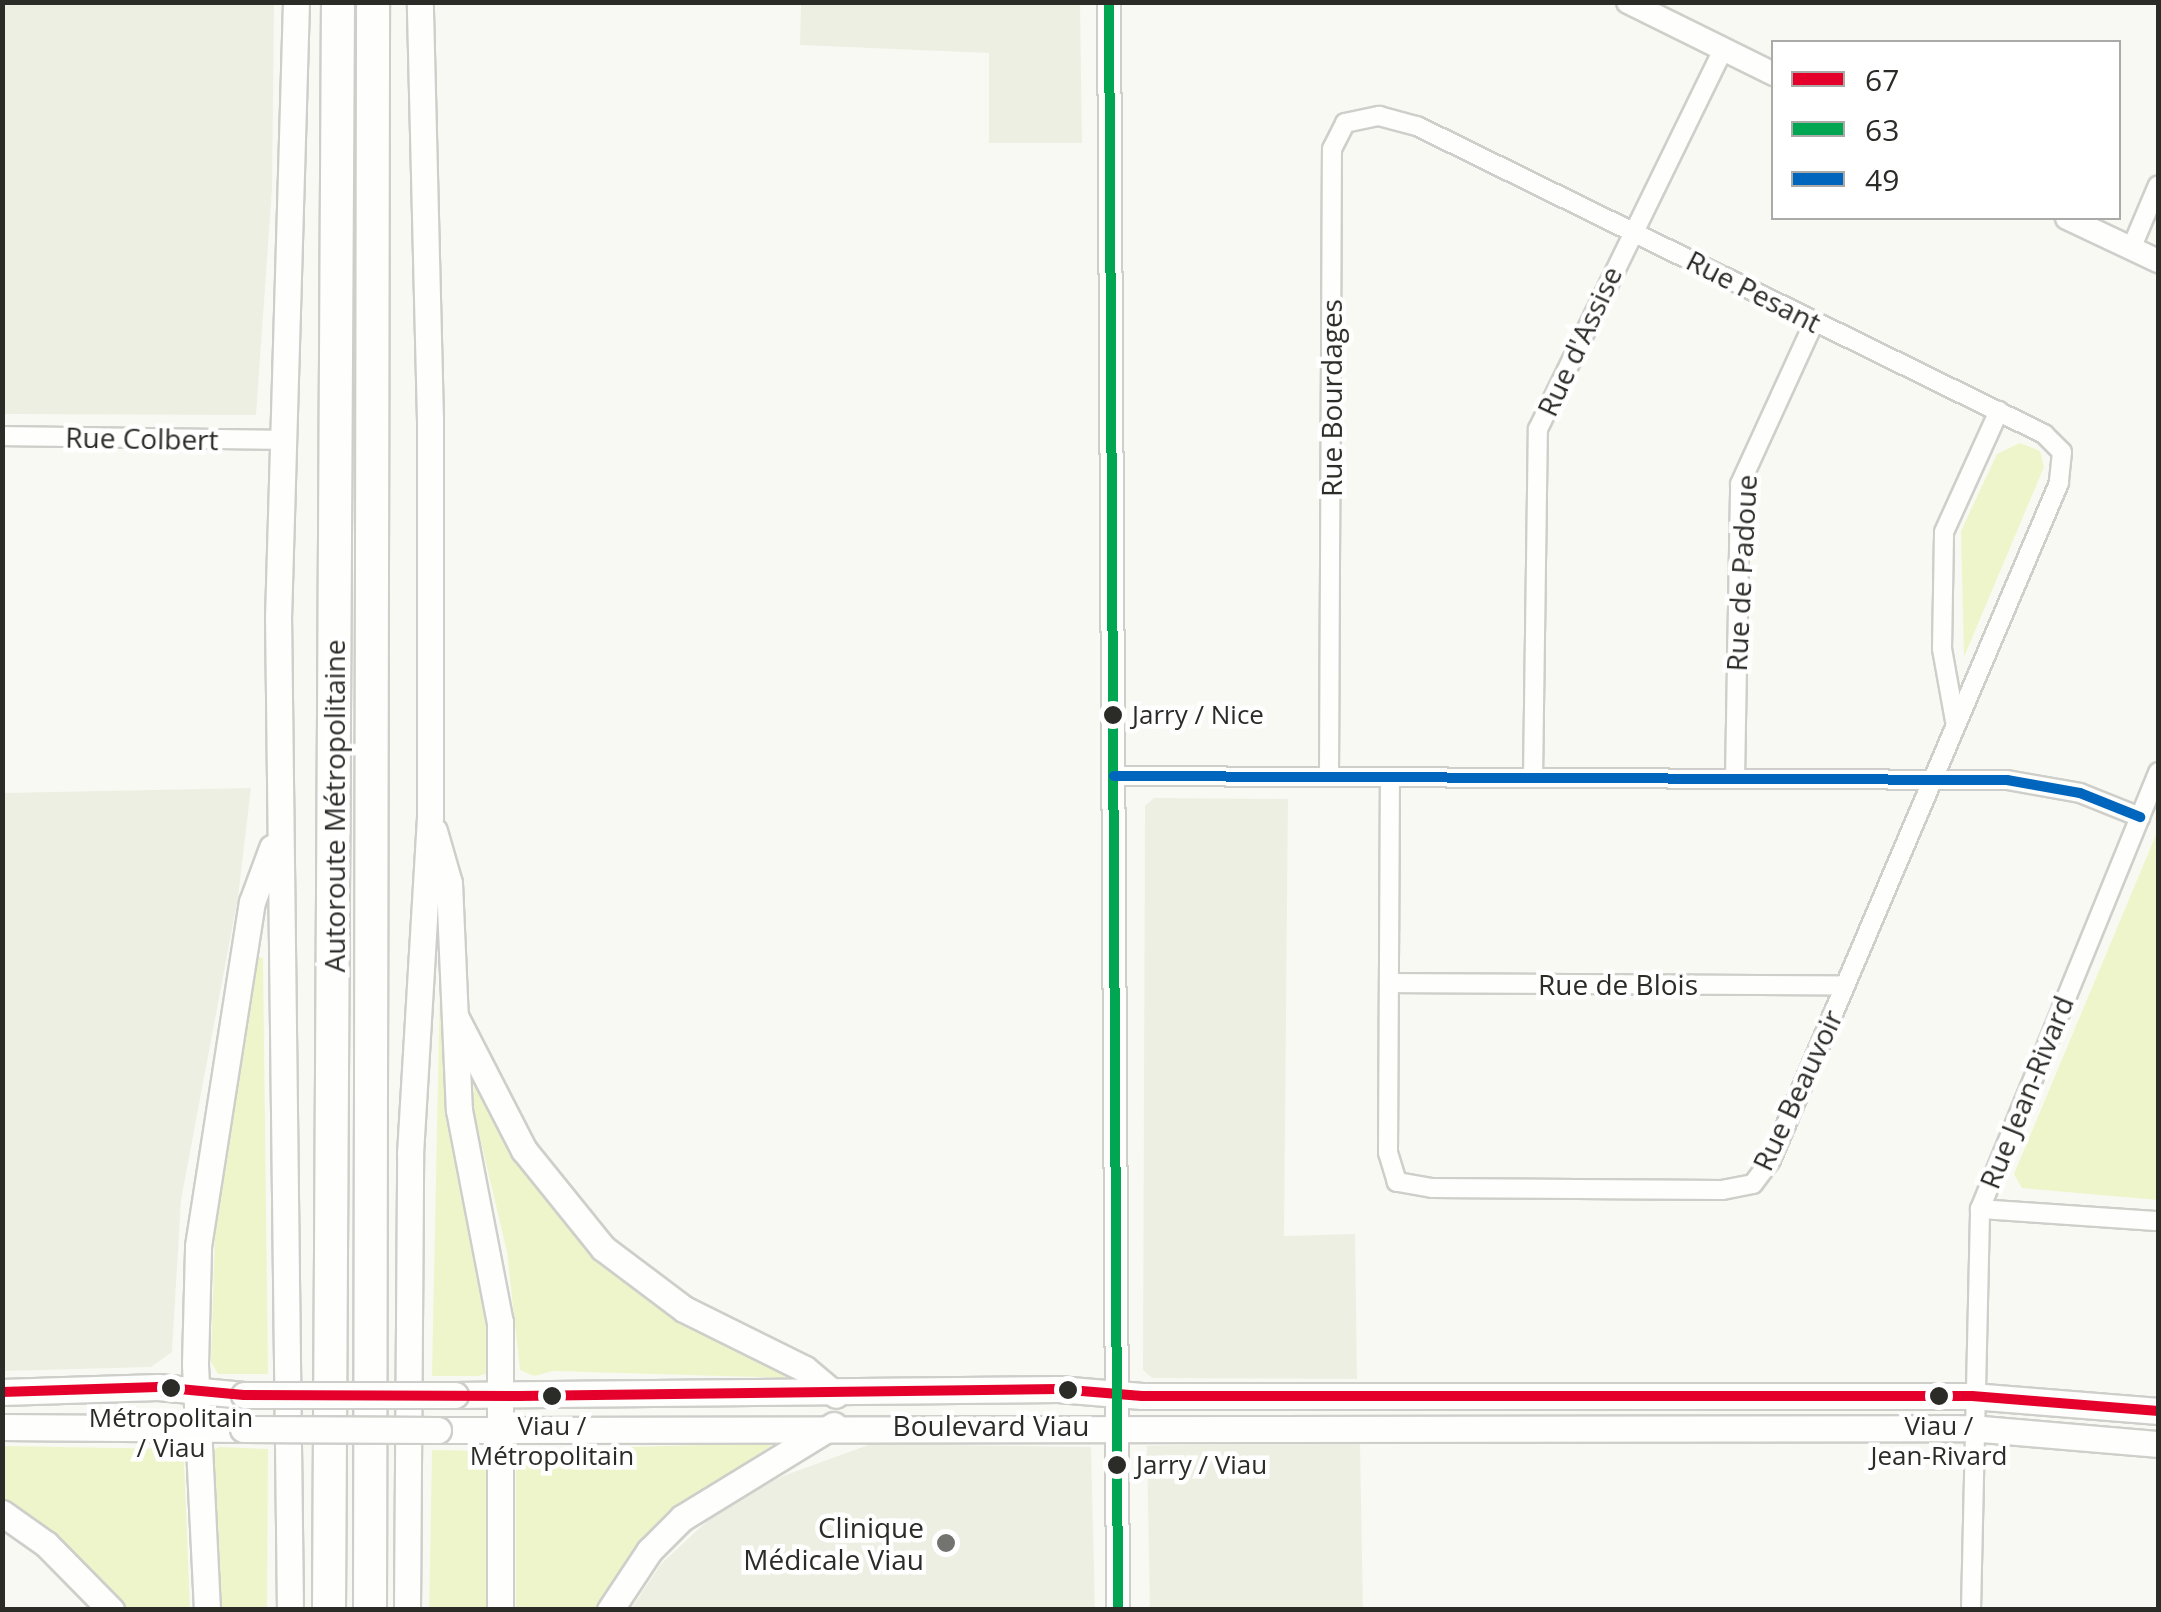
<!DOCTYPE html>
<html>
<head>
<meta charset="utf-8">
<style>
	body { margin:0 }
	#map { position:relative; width:2161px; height:1612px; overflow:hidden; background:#f9f9f4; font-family:"Open Sans",sans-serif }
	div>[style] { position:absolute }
	.built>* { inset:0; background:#eeefe3; transform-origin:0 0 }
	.green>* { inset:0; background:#eff5cb; transform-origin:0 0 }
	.roads { filter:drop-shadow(2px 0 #cecfca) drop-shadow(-2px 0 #cecfca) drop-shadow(0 2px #cecfca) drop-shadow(0 -2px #cecfca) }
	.minor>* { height:18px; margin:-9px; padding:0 9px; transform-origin:9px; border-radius:9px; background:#fefefd }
	.tertiary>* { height:22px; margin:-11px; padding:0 11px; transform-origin:11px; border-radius:11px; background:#fefefd }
	.secondary>* { height:25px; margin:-12.5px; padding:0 12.5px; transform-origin:12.5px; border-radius:12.5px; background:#fefefd }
	.motorway>* { height:32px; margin:-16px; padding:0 16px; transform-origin:16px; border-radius:16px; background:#fefefd }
	.bridges { filter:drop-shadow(2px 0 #cecfca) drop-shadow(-2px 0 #cecfca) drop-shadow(0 2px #cecfca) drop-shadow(0 -2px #cecfca) }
	.secondary-bridge>* { height:25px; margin:-12.5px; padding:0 12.5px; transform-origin:12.5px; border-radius:12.5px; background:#fefefd }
	.bus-1>* { height:10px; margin:-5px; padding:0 5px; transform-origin:5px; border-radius:5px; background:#e4002b }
	.bus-2>* { height:10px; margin:-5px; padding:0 5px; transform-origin:5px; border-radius:5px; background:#00a651 }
	.bus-3>* { height:10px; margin:-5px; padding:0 5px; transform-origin:5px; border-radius:5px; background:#0065bd }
	.dots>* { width:28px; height:28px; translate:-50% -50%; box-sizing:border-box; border:5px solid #fff; border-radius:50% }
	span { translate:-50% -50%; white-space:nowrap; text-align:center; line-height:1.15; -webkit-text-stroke:9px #fff; paint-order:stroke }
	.bus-label { font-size:26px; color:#2b2c28 }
	.left { translate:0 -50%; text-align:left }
	.street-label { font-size:28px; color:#2b2c28 }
	.poi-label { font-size:28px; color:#2b2c28 }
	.right { translate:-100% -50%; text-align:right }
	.frame { position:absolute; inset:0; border:5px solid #2b2c28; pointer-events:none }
	.legend { position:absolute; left:1771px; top:40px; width:350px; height:180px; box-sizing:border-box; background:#fff; border:2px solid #aaaba9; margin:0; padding:12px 18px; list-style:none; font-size:30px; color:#2b2c28 }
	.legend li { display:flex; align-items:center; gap:20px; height:50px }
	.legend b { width:50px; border:2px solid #aaaba9 }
</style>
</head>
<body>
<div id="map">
	<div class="built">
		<div style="clip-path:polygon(3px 2px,274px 3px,272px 189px,256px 415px,3px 414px)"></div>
		<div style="clip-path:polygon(705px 3px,1080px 3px,1082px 143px,989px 143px,989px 53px,800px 45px,801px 5px)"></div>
		<div style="clip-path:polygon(251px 788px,238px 897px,181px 1200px,172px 1352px,151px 1367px,3px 1371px,3px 793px)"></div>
		<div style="clip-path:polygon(1154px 798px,1288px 799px,1284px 1236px,1355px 1234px,1357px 1379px,1152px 1378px,1143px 1370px,1145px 806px)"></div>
		<div style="left:1360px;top:1442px;width:167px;height:213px;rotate:89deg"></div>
		<div style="clip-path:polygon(871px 1444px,1091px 1447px,1095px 1609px,630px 1610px,661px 1564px,720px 1509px,783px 1476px)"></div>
	</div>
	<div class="green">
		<div style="clip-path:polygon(2020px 443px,2040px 451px,2044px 467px,1964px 657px,1961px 531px,1997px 454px)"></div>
		<div style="clip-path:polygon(2158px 830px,2158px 1200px,2022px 1188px,2014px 1174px)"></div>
		<div style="clip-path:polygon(258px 957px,263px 958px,268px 1374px,218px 1374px,211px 1362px,215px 1233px)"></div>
		<div style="clip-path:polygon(440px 981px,446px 1113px,487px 1317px,489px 1373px,478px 1376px,432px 1376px)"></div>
		<div style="clip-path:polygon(474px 1079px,518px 1162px,595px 1255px,679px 1320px,787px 1372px,785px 1378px,553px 1371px,534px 1376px,520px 1370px,507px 1252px,473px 1108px)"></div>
		<div style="clip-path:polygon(775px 1443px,667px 1515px,629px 1557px,597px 1609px,516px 1610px,516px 1459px,523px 1450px)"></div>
		<div style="clip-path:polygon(2px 1446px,177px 1449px,184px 1461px,190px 1609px,125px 1609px,88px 1569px,3px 1501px)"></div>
		<div style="clip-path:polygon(219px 1447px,268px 1449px,267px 1609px,218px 1609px,212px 1451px)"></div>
		<div style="left:432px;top:1450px;width:57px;height:160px;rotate:1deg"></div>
	</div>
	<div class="roads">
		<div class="minor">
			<div style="left:2131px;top:249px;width:69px;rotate:-67.1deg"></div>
			<div style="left:2px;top:436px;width:280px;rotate:0.8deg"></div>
			<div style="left:1955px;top:721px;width:73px;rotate:-100.2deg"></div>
			<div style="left:1942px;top:649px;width:117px;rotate:-89deg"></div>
			<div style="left:1944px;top:532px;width:133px;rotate:-65.6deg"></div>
			<div style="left:1114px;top:776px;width:893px;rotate:0.26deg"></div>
			<div style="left:2007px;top:780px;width:74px;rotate:10.1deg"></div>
			<div style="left:2080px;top:793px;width:65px;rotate:21.8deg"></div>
			<div style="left:1329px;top:777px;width:628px;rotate:-89.73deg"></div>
			<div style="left:1332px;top:149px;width:29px;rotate:-63deg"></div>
			<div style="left:1345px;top:123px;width:35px;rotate:-12deg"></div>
			<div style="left:1379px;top:116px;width:39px;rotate:15deg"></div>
			<div style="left:1417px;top:126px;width:699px;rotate:26.16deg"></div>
			<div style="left:2044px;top:434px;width:25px;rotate:45deg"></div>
			<div style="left:2062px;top:452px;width:31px;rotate:96deg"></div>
			<div style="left:2059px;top:483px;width:736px;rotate:113.05deg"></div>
			<div style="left:1771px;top:1160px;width:30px;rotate:127deg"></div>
			<div style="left:1753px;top:1184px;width:32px;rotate:169deg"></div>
			<div style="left:1722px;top:1190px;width:290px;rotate:-179.6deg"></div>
			<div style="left:1432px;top:1188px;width:36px;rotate:-170deg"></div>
			<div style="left:1397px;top:1182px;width:30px;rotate:-107deg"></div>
			<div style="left:1388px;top:1153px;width:376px;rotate:-89.7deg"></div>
			<div style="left:1533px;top:778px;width:349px;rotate:-89.2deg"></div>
			<div style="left:1538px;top:429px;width:423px;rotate:-64deg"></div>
			<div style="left:1735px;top:779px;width:295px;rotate:-89deg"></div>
			<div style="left:1740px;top:484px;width:178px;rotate:-65.4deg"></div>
			<div style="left:1390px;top:983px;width:455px;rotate:0.3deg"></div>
			<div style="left:1980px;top:1209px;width:178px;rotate:3.9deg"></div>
			<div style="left:1971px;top:1610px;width:401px;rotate:-88.7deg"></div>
			<div style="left:1980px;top:1209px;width:472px;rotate:-67.8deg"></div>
		</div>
		<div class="tertiary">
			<div style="left:1109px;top:2px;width:1608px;rotate:89.68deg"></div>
			<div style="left:1628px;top:2px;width:163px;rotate:26.3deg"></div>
			<div style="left:2067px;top:218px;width:101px;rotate:25.3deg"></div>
		</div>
		<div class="secondary">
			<div style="left:434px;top:831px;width:54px;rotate:73.9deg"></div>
			<div style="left:449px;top:883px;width:227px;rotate:87.5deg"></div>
			<div style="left:459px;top:1110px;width:216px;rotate:79.1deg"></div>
			<div style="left:500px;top:1322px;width:288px;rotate:90deg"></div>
			<div style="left:455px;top:1016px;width:151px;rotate:62.8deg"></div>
			<div style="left:524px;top:1150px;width:126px;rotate:51.1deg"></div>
			<div style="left:603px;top:1248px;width:101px;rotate:37deg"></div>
			<div style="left:684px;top:1309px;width:135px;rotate:26.4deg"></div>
			<div style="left:805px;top:1369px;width:40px;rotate:40deg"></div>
			<div style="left:2px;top:1392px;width:156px;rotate:-1.8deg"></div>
			<div style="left:158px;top:1387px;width:86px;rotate:5.3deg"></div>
			<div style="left:455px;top:1395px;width:603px;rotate:-0.57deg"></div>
			<div style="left:1058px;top:1389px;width:84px;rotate:4.8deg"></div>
			<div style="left:1142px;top:1396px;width:830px"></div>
			<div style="left:1972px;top:1396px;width:187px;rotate:4.6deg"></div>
			<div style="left:2px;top:1427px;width:241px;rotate:0.5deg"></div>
			<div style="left:438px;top:1430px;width:1533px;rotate:-0.07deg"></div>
			<div style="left:1971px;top:1428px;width:188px;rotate:4.9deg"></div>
			<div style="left:2px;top:1513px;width:54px;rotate:35.2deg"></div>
			<div style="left:46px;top:1544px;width:93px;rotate:45.4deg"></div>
			<div style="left:207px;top:1610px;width:246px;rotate:-92.8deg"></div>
			<div style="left:195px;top:1364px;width:118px;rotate:-88.5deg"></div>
			<div style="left:198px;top:1246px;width:348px;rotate:-81.1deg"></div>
			<div style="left:252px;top:902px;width:58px;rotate:-69.7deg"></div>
			<div style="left:290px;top:1610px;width:991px;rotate:-90.69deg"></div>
			<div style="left:278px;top:619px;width:617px;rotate:-88.33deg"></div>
			<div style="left:407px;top:1610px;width:456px;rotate:-89.6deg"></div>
			<div style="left:410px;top:1154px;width:339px;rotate:-86.6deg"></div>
			<div style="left:430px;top:816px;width:396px;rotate:-90deg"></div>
			<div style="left:430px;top:420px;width:418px;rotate:-91.4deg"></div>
			<div style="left:610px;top:1610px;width:71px;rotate:-56.5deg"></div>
			<div style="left:649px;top:1551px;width:47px;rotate:-45deg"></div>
			<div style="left:682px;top:1518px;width:178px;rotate:-31.5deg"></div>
		</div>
		<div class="motorway">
			<div style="left:329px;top:1610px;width:1608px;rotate:-89.68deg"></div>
			<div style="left:370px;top:1610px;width:1608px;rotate:-89.89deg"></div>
		</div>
	</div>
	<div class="bridges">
		<div class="secondary-bridge">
			<div style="left:244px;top:1395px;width:211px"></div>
			<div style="left:243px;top:1429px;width:195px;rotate:0.3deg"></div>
		</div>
	</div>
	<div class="bus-1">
		<div style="left:2px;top:1392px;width:156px;rotate:-1.8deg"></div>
		<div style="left:158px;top:1387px;width:86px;rotate:5.3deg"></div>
		<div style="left:244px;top:1395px;width:274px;rotate:0.2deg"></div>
		<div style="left:518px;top:1396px;width:540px;rotate:-0.74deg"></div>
		<div style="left:1058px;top:1389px;width:84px;rotate:4.8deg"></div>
		<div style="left:1142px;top:1396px;width:830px"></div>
		<div style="left:1972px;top:1396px;width:187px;rotate:4.6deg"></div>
	</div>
	<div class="bus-2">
		<div style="left:1109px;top:2px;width:1608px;rotate:89.68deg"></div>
	</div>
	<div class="bus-3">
		<div style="left:1114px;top:776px;width:893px;rotate:0.26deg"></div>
		<div style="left:2007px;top:780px;width:74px;rotate:10.1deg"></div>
		<div style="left:2080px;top:793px;width:65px;rotate:21.8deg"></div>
	</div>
	<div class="dots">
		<div style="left:1113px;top:715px;background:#2b2c28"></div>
		<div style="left:171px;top:1388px;background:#2b2c28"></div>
		<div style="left:1068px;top:1390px;background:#2b2c28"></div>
		<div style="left:552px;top:1396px;background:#2b2c28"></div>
		<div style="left:1939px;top:1396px;background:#2b2c28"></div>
		<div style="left:1117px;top:1465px;background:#2b2c28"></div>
		<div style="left:946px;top:1543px;background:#73746f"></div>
	</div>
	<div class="bus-label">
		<span class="left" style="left:1132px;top:715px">Jarry / Nice</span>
		<span style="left:171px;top:1433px">Métropolitain<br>/ Viau</span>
		<span style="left:552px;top:1441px">Viau /<br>Métropolitain</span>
		<span style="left:1939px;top:1441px">Viau /<br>Jean-Rivard</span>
		<span class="left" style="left:1136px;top:1465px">Jarry / Viau</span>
	</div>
	<div class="street-label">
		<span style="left:1754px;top:291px;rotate:27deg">Rue Pesant</span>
		<span style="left:1579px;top:341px;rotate:-65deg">Rue d'Assise</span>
		<span style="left:1331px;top:398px;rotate:-90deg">Rue Bourdages</span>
		<span style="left:142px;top:438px;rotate:1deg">Rue Colbert</span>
		<span style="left:1741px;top:573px;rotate:-87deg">Rue de Padoue</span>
		<span style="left:334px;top:806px;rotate:-90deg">Autoroute Métropolitaine</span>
		<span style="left:1618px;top:984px">Rue de Blois</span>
		<span style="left:1797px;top:1090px;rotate:-65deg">Rue Beauvoir</span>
		<span style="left:2026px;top:1092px;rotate:-68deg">Rue Jean-Rivard</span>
		<span style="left:991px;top:1425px">Boulevard Viau</span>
	</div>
	<div class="poi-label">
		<span class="right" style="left:924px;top:1543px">Clinique<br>Médicale Viau</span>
	</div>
	<div class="frame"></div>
	<ul class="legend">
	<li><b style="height:12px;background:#e4002b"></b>67</li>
	<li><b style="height:12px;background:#00a651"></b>63</li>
	<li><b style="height:12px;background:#0065bd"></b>49</li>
	</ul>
</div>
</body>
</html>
